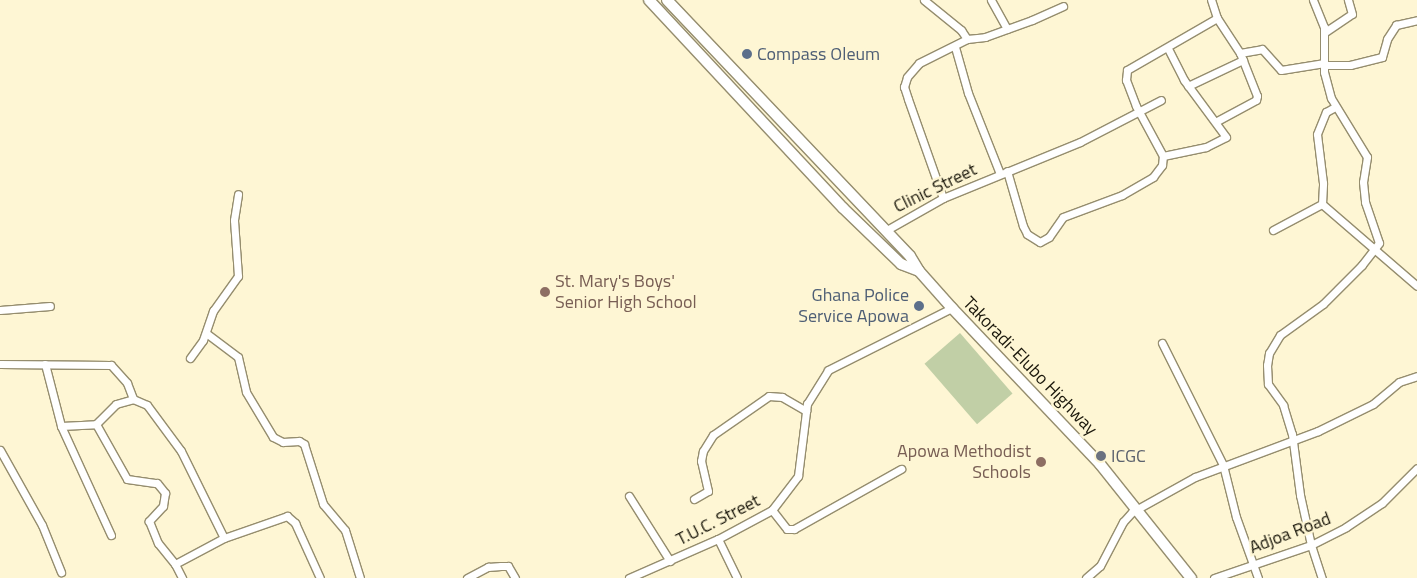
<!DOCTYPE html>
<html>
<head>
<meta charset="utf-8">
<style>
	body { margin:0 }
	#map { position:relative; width:1417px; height:578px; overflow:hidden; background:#fef6d4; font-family:"Titillium Web",sans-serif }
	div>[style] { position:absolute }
	.green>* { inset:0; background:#c1cfa6; transform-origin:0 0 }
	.roads { filter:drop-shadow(1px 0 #958d6e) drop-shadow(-1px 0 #958d6e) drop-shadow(0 1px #958d6e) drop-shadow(0 -1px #958d6e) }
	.minor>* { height:7px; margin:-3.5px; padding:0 3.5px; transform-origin:3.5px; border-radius:3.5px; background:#fff }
	.highway>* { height:10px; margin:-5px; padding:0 5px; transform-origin:5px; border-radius:5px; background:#fff }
	.dots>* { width:14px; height:14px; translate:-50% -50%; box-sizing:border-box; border:2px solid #fef6d4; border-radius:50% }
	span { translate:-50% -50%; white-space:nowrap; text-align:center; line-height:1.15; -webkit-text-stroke:5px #fef6d4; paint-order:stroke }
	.service-label { font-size:18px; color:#4e5e75 }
	.left { translate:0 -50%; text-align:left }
	.right { translate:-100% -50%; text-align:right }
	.street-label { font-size:18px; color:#1a170b }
	.education-label { font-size:18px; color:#785e54 }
	.worship-label { font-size:18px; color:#5b616d }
</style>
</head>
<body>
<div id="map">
	<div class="green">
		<div style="left:960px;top:333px;width:80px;height:47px;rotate:49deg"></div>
	</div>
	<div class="roads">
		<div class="minor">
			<div style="left:924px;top:0;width:48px;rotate:39deg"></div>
			<div style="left:961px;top:30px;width:11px;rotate:56deg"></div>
			<div style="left:991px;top:0;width:33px;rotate:61deg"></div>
			<div style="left:1313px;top:0;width:29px;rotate:68deg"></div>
			<div style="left:1324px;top:27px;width:45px;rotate:90deg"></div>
			<div style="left:1324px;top:72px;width:27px;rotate:75deg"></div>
			<div style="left:1331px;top:98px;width:69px;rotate:58.6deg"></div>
			<div style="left:1367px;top:157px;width:25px;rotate:99deg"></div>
			<div style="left:1363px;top:182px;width:20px;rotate:84deg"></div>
			<div style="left:1365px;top:202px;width:43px;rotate:71.1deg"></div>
			<div style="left:1379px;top:243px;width:28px;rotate:128deg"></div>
			<div style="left:1362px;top:265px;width:55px;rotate:135deg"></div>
			<div style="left:1323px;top:304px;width:53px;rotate:144.2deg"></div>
			<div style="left:1280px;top:335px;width:21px;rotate:121deg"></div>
			<div style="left:1269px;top:353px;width:12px;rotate:99deg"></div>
			<div style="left:1267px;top:365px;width:19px;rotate:87deg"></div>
			<div style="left:1268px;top:384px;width:26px;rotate:54deg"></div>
			<div style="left:1283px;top:405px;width:30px;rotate:73deg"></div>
			<div style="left:1292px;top:434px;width:62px;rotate:82.5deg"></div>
			<div style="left:1300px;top:495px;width:51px;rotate:77.6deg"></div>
			<div style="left:1311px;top:545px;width:35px;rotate:72deg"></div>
			<div style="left:1217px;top:18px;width:42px;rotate:56.7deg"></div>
			<div style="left:1240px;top:53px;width:46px;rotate:68.4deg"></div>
			<div style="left:1257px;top:96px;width:4px;rotate:104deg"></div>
			<div style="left:1256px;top:100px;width:44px;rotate:151.7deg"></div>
			<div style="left:1325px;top:32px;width:32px;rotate:-34deg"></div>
			<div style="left:1352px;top:14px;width:15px;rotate:-106deg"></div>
			<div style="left:955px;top:47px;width:48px;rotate:74.2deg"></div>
			<div style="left:968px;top:93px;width:87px;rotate:68.4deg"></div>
			<div style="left:1240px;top:53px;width:22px;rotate:-10deg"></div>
			<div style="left:1262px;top:49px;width:28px;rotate:48deg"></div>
			<div style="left:1281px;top:70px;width:44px;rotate:-9.2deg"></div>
			<div style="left:1324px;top:65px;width:26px"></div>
			<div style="left:1350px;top:65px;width:33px;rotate:-14deg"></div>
			<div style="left:1382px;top:57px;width:19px;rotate:-74deg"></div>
			<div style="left:1387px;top:39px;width:17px;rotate:-57deg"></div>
			<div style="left:1396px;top:25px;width:22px;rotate:-13deg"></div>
			<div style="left:1188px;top:86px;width:61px;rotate:-25.3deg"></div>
			<div style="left:1163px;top:156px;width:44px;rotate:-11.8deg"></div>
			<div style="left:1206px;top:147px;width:22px;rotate:-27deg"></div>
			<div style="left:1226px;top:137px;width:71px;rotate:-126.4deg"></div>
			<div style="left:1184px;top:80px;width:36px;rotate:-117deg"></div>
			<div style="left:1007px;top:171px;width:57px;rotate:73.8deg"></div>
			<div style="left:1023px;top:226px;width:9px;rotate:63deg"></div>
			<div style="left:1027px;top:234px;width:15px;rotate:32deg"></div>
			<div style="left:1040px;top:242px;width:10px;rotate:-29deg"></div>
			<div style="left:1049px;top:237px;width:24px;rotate:-55deg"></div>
			<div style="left:1063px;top:217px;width:63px;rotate:-20.4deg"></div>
			<div style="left:1122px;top:195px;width:36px;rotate:-30deg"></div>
			<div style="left:1153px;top:177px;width:15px;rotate:-53deg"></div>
			<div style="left:1162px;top:165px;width:9px;rotate:-84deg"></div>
			<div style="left:1163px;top:156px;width:57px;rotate:-118.4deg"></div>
			<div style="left:1136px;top:106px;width:28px;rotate:-111deg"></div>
			<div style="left:1126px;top:80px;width:10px;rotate:-84deg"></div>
			<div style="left:1127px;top:70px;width:104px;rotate:-30deg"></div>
			<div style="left:1217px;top:18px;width:19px;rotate:-108deg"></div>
			<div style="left:943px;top:198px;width:105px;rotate:-109.5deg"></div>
			<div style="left:908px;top:99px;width:13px;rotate:-108deg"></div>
			<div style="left:904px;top:87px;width:10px;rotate:-73deg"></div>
			<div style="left:907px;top:77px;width:18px;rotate:-49deg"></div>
			<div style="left:919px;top:63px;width:54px;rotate:-26.6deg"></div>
			<div style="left:967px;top:39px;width:18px;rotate:-6deg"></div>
			<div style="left:985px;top:37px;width:50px;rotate:-19.9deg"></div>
			<div style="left:1032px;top:20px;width:34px;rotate:-24deg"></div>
			<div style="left:1322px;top:204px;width:125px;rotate:40.8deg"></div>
			<div style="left:1322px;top:204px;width:21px;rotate:-87deg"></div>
			<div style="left:1323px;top:183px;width:49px;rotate:-97deg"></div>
			<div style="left:1317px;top:134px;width:24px;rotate:-68deg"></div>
			<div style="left:1326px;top:112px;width:10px;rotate:-29deg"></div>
			<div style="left:1273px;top:230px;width:55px;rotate:-28deg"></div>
			<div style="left:885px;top:231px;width:67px;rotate:-29.6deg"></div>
			<div style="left:943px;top:198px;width:148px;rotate:-22.2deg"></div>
			<div style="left:1080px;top:142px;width:91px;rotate:-27.4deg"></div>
			<div style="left:0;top:310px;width:50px;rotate:-4.6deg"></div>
			<div style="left:206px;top:333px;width:40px;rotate:37deg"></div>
			<div style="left:238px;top:357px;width:36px;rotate:77deg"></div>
			<div style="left:246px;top:392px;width:52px;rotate:59deg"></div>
			<div style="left:273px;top:437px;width:11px;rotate:27deg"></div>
			<div style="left:283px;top:442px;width:16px;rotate:-4deg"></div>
			<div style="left:299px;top:441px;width:6px;rotate:31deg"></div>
			<div style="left:304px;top:444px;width:63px;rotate:72.4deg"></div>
			<div style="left:323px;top:504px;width:34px;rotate:50deg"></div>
			<div style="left:345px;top:530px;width:50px;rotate:72.6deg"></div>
			<div style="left:1162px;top:343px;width:136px;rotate:63.4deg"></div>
			<div style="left:1223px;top:465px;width:54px;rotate:76deg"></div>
			<div style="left:1236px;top:517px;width:65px;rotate:70.2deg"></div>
			<div style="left:190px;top:358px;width:22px;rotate:-54deg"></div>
			<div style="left:203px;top:340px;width:31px;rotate:-71deg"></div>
			<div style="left:213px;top:311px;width:43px;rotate:-54.5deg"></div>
			<div style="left:238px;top:276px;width:56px;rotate:-94.1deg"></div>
			<div style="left:234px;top:220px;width:26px;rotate:-81deg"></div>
			<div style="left:0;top:364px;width:111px;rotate:0.5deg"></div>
			<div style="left:111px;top:365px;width:24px;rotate:48deg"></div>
			<div style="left:127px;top:383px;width:17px;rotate:69deg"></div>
			<div style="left:45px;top:364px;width:64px;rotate:75.5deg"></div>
			<div style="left:61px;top:426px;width:35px;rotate:-3deg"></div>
			<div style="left:96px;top:424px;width:63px;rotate:60.6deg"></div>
			<div style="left:127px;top:479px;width:30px;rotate:8deg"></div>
			<div style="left:157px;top:483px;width:13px;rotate:51deg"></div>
			<div style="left:165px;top:493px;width:13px;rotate:99deg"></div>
			<div style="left:163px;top:506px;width:21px;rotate:133deg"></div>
			<div style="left:149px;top:521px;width:24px;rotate:68deg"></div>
			<div style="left:158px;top:543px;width:27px;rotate:51deg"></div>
			<div style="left:175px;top:564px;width:16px;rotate:63deg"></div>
			<div style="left:96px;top:424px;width:28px;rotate:-45deg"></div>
			<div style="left:116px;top:404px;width:18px;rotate:-16deg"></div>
			<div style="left:133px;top:399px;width:15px;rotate:23deg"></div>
			<div style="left:147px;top:405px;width:57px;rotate:53.5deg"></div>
			<div style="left:181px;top:451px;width:97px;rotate:63.7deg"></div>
			<div style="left:61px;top:426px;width:120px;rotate:65.4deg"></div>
			<div style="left:0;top:450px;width:86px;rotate:60.8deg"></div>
			<div style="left:42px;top:525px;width:51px;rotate:68deg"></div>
			<div style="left:629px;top:496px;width:77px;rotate:57.8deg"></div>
			<div style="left:694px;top:499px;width:16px;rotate:-30deg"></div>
			<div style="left:708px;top:491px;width:31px;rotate:-103deg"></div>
			<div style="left:701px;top:461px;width:10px;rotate:-79deg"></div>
			<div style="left:703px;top:451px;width:19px;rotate:-58deg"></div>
			<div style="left:713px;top:435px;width:68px;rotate:-34.9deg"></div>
			<div style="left:769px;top:396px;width:13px;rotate:4deg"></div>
			<div style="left:782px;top:397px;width:28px;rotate:30deg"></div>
			<div style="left:772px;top:510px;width:24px;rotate:52deg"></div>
			<div style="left:787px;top:529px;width:7px"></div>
			<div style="left:794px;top:529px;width:123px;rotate:-29.3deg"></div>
			<div style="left:718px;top:539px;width:43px;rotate:64deg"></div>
			<div style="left:175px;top:564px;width:55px;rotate:-28deg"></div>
			<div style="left:224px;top:538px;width:67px;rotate:-19.2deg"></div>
			<div style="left:287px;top:516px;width:11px;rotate:41deg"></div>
			<div style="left:295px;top:523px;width:60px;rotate:65.6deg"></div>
			<div style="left:467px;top:578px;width:24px;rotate:-28deg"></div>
			<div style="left:488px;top:567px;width:13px;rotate:-4deg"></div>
			<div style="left:501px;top:566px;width:7px"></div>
			<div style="left:508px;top:566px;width:14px;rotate:60deg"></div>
			<div style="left:629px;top:578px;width:97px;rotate:-23.7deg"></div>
			<div style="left:718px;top:539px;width:61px;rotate:-28.2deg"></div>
			<div style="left:772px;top:510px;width:43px;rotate:-52.6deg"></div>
			<div style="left:798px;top:476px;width:73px;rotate:-82.9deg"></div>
			<div style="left:807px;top:404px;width:40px;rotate:-58deg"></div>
			<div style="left:828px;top:370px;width:139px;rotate:-26.6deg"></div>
			<div style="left:1086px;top:578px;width:18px;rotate:-41deg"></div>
			<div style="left:1100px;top:566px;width:50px;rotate:-62.4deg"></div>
			<div style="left:1123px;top:522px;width:13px;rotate:-48deg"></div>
			<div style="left:1132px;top:512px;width:72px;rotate:-29.1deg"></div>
			<div style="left:1195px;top:477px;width:131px;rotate:-20.5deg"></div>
			<div style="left:1318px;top:431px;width:61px;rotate:-26.1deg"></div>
			<div style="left:1373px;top:404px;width:34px;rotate:-40deg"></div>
			<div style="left:1399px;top:382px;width:19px;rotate:-18deg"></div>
			<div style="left:1214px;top:578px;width:102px;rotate:-18.8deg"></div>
			<div style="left:1311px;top:545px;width:39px;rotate:-27deg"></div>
			<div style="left:1346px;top:527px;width:43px;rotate:-33.7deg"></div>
			<div style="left:1382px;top:503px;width:49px;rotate:-45deg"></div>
		</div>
		<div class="highway">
			<div style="left:649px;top:0;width:284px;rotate:47deg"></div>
			<div style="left:843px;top:208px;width:81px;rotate:44deg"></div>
			<div style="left:901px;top:264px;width:19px;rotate:21deg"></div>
			<div style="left:667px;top:0;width:353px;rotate:46.5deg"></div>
			<div style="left:910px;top:256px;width:17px;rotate:59deg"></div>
			<div style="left:919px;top:271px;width:50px;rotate:48.3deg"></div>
			<div style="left:952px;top:308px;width:215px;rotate:46.5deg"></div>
			<div style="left:1100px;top:464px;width:146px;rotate:51.4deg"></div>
		</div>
	</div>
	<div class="dots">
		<div style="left:747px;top:54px;background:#5c6f8a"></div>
		<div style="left:545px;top:292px;background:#8d6e63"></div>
		<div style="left:919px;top:306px;background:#5c6f8a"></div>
		<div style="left:1101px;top:456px;background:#6b7280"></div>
		<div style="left:1041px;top:462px;background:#8d6e63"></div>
	</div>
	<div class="service-label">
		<span class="left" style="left:757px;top:54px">Compass Oleum</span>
		<span class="right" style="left:909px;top:306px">Ghana Police<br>Service Apowa</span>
	</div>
	<div class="street-label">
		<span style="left:935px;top:188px;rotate:-26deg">Clinic Street</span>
		<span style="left:1030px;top:366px;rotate:46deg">Takoradi-Elubo Highway</span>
		<span style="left:718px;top:520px;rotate:-27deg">T.U.C. Street</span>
		<span style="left:1290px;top:533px;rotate:-21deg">Adjoa Road</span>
	</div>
	<div class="education-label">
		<span class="left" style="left:555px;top:292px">St. Mary's Boys'<br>Senior High School</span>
		<span class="right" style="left:1031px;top:462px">Apowa Methodist<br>Schools</span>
	</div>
	<div class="worship-label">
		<span class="left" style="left:1111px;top:456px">ICGC</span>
	</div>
</div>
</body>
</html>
